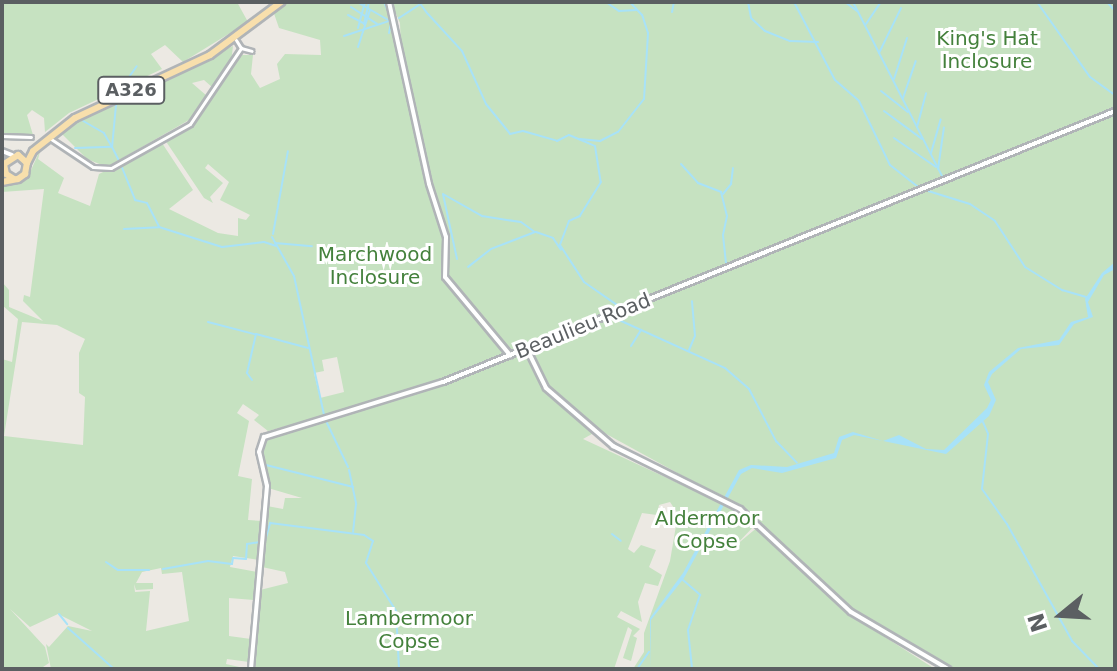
<!DOCTYPE html>
<html>
<head>
<meta charset="utf-8">
<style>
	body { margin:0 }
	#map { position:relative; width:1117px; height:671px; overflow:hidden; background:#ece9e3; font-family:"DejaVu Sans",sans-serif }
	div>[style] { position:absolute }
	.green>* { inset:0; background:#c6e2c1 }
	.water>* { inset:0; background:#a8e2f8 }
	.stream>* { height:2px; margin:-1px; padding:0 1px; transform-origin:1px; border-radius:1px; background:#a8e2f8 }
	.roads { filter:drop-shadow(2px 0 #b0b4b7) drop-shadow(-2px 0 #b0b4b7) drop-shadow(0 2px #b0b4b7) drop-shadow(0 -2px #b0b4b7) }
	.minor>* { height:3px; margin:-1.5px; padding:0 1.5px; transform-origin:1.5px; border-radius:1.5px; background:#fff }
	.tertiary>* { height:4px; margin:-2px; padding:0 2px; transform-origin:2px; border-radius:2px; background:#fff }
	.primary>* { height:6px; margin:-3px; padding:0 3px; transform-origin:3px; border-radius:3px; background:#f8dfac }
	span { translate:-50% -50%; white-space:nowrap; text-align:center; line-height:1.15; -webkit-text-stroke:6px #fff; paint-order:stroke }
	.shield-label span { padding:2px 6px; background:#fff; border:2px solid; border-radius:6px; -webkit-text-stroke-width:0 }
	.shield-label { font-size:18px; color:#5b5f62; font-weight:700 }
	.park-label { font-size:20px; color:#44813c }
	.street-label { font-size:20px; color:#5b5f62 }
	.frame { position:absolute; inset:0; border:4px solid #5b5f62; pointer-events:none }
	.north { position:absolute; left:1021px; top:575px; width:80px; height:80px; -webkit-text-stroke:6px #fff; paint-order:stroke; rotate:252deg; font-size:22px; font-weight:700; line-height:32px; text-align:center; color:#5b5f62 }
	.north::after { content:''; display:block; margin:auto; width:28px; height:36px; background:#5b5f62; clip-path:polygon(50% 0,100% 100%,50% 72%,0 100%) }
</style>
</head>
<body>
<div id="map">
	<div class="green">
		<div style="clip-path:polygon(2px 2px,237px 2px,248px 22px,183px 62px,165px 45px,151px 54px,162px 69px,69px 113px,45px 132px,44px 118px,32px 110px,27px 115px,33px 135px,2px 133px)"></div>
		<div style="clip-path:polygon(evenodd,270px 2px,386px 2px,401px 49px,400px 23px,391px 2px,1115px 2px,1115px 109px,1035px 143px,1032px 138px,1032px 144px,588px 323px,1115px 113px,1115px 669px,954px 669px,851px 611px,745px 510px,599px 430px,583px 439px,734px 509px,755px 525px,735px 546px,759px 526px,841px 609px,935px 669px,633px 669px,644px 652px,644px 633px,670px 561px,678px 514px,670px 502px,659px 505px,657px 515px,642px 513px,628px 549px,634px 553px,641px 545px,656px 550px,649px 567px,662px 575px,658px 586px,645px 583px,638px 602px,642px 622px,621px 611px,617px 617px,640px 629px,633px 636px,637px 638px,631px 661px,623px 658px,632px 630px,628px 627px,614px 669px,255px 669px,260px 590px,288px 583px,285px 572px,262px 567px,267px 506px,283px 509px,285px 498px,302px 498px,268px 488px,261px 443px,353px 408px,268px 431px,254px 420px,259px 415px,243px 404px,237px 413px,249px 421px,238px 476px,252px 479px,248px 520px,262px 521px,259px 560px,233px 556px,230px 567px,257px 572px,254px 600px,229px 598px,229px 636px,251px 639px,249px 662px,227px 659px,226px 664px,248px 669px,51px 669px,46px 644px,49px 647px,68px 626px,92px 631px,58px 614px,30px 627px,10px 609px,45px 647px,49px 663px,40px 669px,2px 669px,2px 359px,12px 362px,18px 319px,2px 305px,2px 282px,9px 290px,9px 307px,43px 321px,23px 301px,24px 295px,30px 297px,44px 189px,2px 192px,2px 186px,27px 179px,41px 148px,38px 159px,64px 178px,58px 193px,90px 206px,99px 174px,162px 143px,193px 190px,169px 209px,218px 233px,238px 236px,238px 218px,246px 220px,250px 215px,220px 200px,229px 182px,208px 164px,205px 168px,223px 183px,210px 197px,213px 203px,204px 198px,165px 140px,186px 131px,242px 55px,253px 55px,251px 74px,260px 88px,280px 79px,277px 64px,285px 54px,321px 55px,320px 40px,279px 28px,270px 2px,22px 322px,57px 325px,85px 339px,79px 353px,79px 393px,85px 397px,83px 445px,4px 436px,22px 322px,270px 2px,337px 357px,344px 392px,320px 398px,314px 373px,324px 371px,322px 360px,337px 357px,270px 2px,161px 568px,162px 574px,182px 572px,189px 621px,146px 631px,150px 591px,135px 592px,134px 584px,136px 590px,153px 589px,153px 583px,136px 583px,142px 572px,161px 568px)"></div>
		<div style="clip-path:polygon(233px 46px,231px 63px,213px 88px,204px 80px,192px 83px,207px 96px,189px 120px,107px 167px,87px 159px,63px 135px,61px 130px,114px 101px)"></div>
	</div>
	<div class="water">
		<div style="clip-path:polygon(1115px 262px,1115px 269px,1104px 275px,1088px 302px,1093px 317px,1074px 324px,1059px 345px,1021px 349px,992px 374px,988px 382px,996px 400px,989px 416px,946px 454px,854px 435px,842px 440px,836px 458px,782px 473px,752px 468px,741px 474px,684px 578px,651px 620px,651px 669px,650px 618px,683px 573px,739px 470px,751px 465px,787px 467px,834px 453px,839px 437px,853px 432px,883px 441px,899px 435px,926px 449px,944px 450px,987px 408px,991px 400px,984px 385px,989px 372px,1018px 348px,1059px 340px,1071px 322px,1088px 317px,1085px 299px,1102px 273px)"></div>
	</div>
	<div class="stream">
		<div style="left:357px;top:2px;width:38px;rotate:30deg"></div>
		<div style="left:419px;top:2px;width:14px;rotate:54deg"></div>
		<div style="left:606px;top:2px;width:16px;rotate:35deg"></div>
		<div style="left:619px;top:11px;width:18px;rotate:-3deg"></div>
		<div style="left:748px;top:2px;width:16px;rotate:79deg"></div>
		<div style="left:751px;top:18px;width:19px;rotate:43deg"></div>
		<div style="left:765px;top:31px;width:27px;rotate:22deg"></div>
		<div style="left:790px;top:41px;width:28px;rotate:2deg"></div>
		<div style="left:794px;top:2px;width:88px;rotate:62.3deg"></div>
		<div style="left:835px;top:80px;width:32px;rotate:41deg"></div>
		<div style="left:859px;top:101px;width:71px;rotate:64.2deg"></div>
		<div style="left:890px;top:165px;width:37px;rotate:38deg"></div>
		<div style="left:845px;top:2px;width:15px;rotate:37deg"></div>
		<div style="left:853px;top:2px;width:195px;rotate:62.9deg"></div>
		<div style="left:1037px;top:2px;width:92px;rotate:54.8deg"></div>
		<div style="left:1090px;top:77px;width:31px;rotate:36deg"></div>
		<div style="left:1107px;top:2px;width:12px;rotate:48deg"></div>
		<div style="left:351px;top:7px;width:31px;rotate:33deg"></div>
		<div style="left:672px;top:12px;width:10px;rotate:-79deg"></div>
		<div style="left:428px;top:14px;width:50px;rotate:47.4deg"></div>
		<div style="left:462px;top:51px;width:58px;rotate:65.6deg"></div>
		<div style="left:486px;top:104px;width:38px;rotate:51deg"></div>
		<div style="left:510px;top:134px;width:13px;rotate:-13deg"></div>
		<div style="left:523px;top:131px;width:35px;rotate:16deg"></div>
		<div style="left:557px;top:141px;width:13px;rotate:-27deg"></div>
		<div style="left:569px;top:135px;width:28px;rotate:23deg"></div>
		<div style="left:595px;top:146px;width:36px;rotate:81deg"></div>
		<div style="left:601px;top:182px;width:40px;rotate:122deg"></div>
		<div style="left:580px;top:216px;width:12px;rotate:156deg"></div>
		<div style="left:569px;top:221px;width:26px;rotate:111deg"></div>
		<div style="left:560px;top:245px;width:44px;rotate:57deg"></div>
		<div style="left:584px;top:282px;width:40px;rotate:34.9deg"></div>
		<div style="left:348px;top:15px;width:19px;rotate:28deg"></div>
		<div style="left:399px;top:18px;width:24px;rotate:-33deg"></div>
		<div style="left:364px;top:24px;width:23px;rotate:-77deg"></div>
		<div style="left:866px;top:24px;width:27px;rotate:-56deg"></div>
		<div style="left:358px;top:28px;width:27px;rotate:-75deg"></div>
		<div style="left:389px;top:33px;width:10px;rotate:-79deg"></div>
		<div style="left:344px;top:36px;width:51px;rotate:-18.4deg"></div>
		<div style="left:392px;top:20px;width:17px;rotate:-114deg"></div>
		<div style="left:358px;top:47px;width:39px;rotate:-72deg"></div>
		<div style="left:879px;top:53px;width:50px;rotate:-63.9deg"></div>
		<div style="left:894px;top:79px;width:43px;rotate:-72.4deg"></div>
		<div style="left:120px;top:90px;width:29px;rotate:-55deg"></div>
		<div style="left:881px;top:91px;width:34px;rotate:38deg"></div>
		<div style="left:903px;top:98px;width:39px;rotate:-71deg"></div>
		<div style="left:116px;top:105px;width:42px;rotate:95.4deg"></div>
		<div style="left:112px;top:147px;width:16px;rotate:63deg"></div>
		<div style="left:884px;top:111px;width:47px;rotate:36.4deg"></div>
		<div style="left:917px;top:127px;width:35px;rotate:-75deg"></div>
		<div style="left:894px;top:138px;width:51px;rotate:34.6deg"></div>
		<div style="left:580px;top:139px;width:20px;rotate:6deg"></div>
		<div style="left:600px;top:141px;width:20px;rotate:-27deg"></div>
		<div style="left:618px;top:132px;width:42px;rotate:-51.8deg"></div>
		<div style="left:644px;top:99px;width:66px;rotate:-86.5deg"></div>
		<div style="left:648px;top:33px;width:19px;rotate:-108deg"></div>
		<div style="left:642px;top:15px;width:18px;rotate:-133deg"></div>
		<div style="left:75px;top:148px;width:37px;rotate:-2deg"></div>
		<div style="left:112px;top:147px;width:16px;rotate:-120deg"></div>
		<div style="left:104px;top:133px;width:24px;rotate:-150deg"></div>
		<div style="left:931px;top:153px;width:35px;rotate:-74deg"></div>
		<div style="left:681px;top:164px;width:25px;rotate:48deg"></div>
		<div style="left:698px;top:183px;width:25px;rotate:21deg"></div>
		<div style="left:721px;top:192px;width:25px;rotate:76deg"></div>
		<div style="left:727px;top:216px;width:19px;rotate:102deg"></div>
		<div style="left:723px;top:235px;width:31px;rotate:84deg"></div>
		<div style="left:121px;top:165px;width:38px;rotate:68deg"></div>
		<div style="left:135px;top:200px;width:12px;rotate:14deg"></div>
		<div style="left:147px;top:203px;width:27px;rotate:63deg"></div>
		<div style="left:159px;top:227px;width:66px;rotate:17.6deg"></div>
		<div style="left:222px;top:247px;width:42px;rotate:-6.8deg"></div>
		<div style="left:264px;top:242px;width:13px;rotate:18deg"></div>
		<div style="left:938px;top:169px;width:42px;rotate:-81.9deg"></div>
		<div style="left:925px;top:190px;width:47px;rotate:17.3deg"></div>
		<div style="left:970px;top:204px;width:30px;rotate:34deg"></div>
		<div style="left:995px;top:221px;width:55px;rotate:56.9deg"></div>
		<div style="left:1025px;top:267px;width:44px;rotate:31.9deg"></div>
		<div style="left:1062px;top:290px;width:26px;rotate:16deg"></div>
		<div style="left:723px;top:194px;width:13px;rotate:-51deg"></div>
		<div style="left:731px;top:184px;width:16px;rotate:-83deg"></div>
		<div style="left:124px;top:229px;width:35px;rotate:-3deg"></div>
		<div style="left:536px;top:232px;width:18px;rotate:19deg"></div>
		<div style="left:553px;top:238px;width:14px;rotate:56deg"></div>
		<div style="left:273px;top:234px;width:84px;rotate:-79.8deg"></div>
		<div style="left:272px;top:237px;width:45px;rotate:60.6deg"></div>
		<div style="left:294px;top:276px;width:142px;rotate:77.8deg"></div>
		<div style="left:275px;top:243px;width:37px;rotate:5deg"></div>
		<div style="left:457px;top:259px;width:66px;rotate:-102.2deg"></div>
		<div style="left:443px;top:194px;width:45px;rotate:29.4deg"></div>
		<div style="left:482px;top:216px;width:39px;rotate:9deg"></div>
		<div style="left:521px;top:222px;width:17px;rotate:36deg"></div>
		<div style="left:535px;top:232px;width:47px;rotate:158.9deg"></div>
		<div style="left:491px;top:249px;width:29px;rotate:142deg"></div>
		<div style="left:619px;top:320px;width:116px;rotate:24.4deg"></div>
		<div style="left:725px;top:368px;width:32px;rotate:41deg"></div>
		<div style="left:749px;top:389px;width:59px;rotate:62.6deg"></div>
		<div style="left:776px;top:441px;width:30px;rotate:46deg"></div>
		<div style="left:208px;top:322px;width:48px;rotate:14.6deg"></div>
		<div style="left:631px;top:346px;width:19px;rotate:-58deg"></div>
		<div style="left:689px;top:350px;width:15px;rotate:-67deg"></div>
		<div style="left:695px;top:336px;width:35px;rotate:-95deg"></div>
		<div style="left:252px;top:380px;width:9px;rotate:-126deg"></div>
		<div style="left:247px;top:373px;width:40px;rotate:-77deg"></div>
		<div style="left:256px;top:334px;width:54px;rotate:15.1deg"></div>
		<div style="left:326px;top:421px;width:51px;rotate:64.4deg"></div>
		<div style="left:983px;top:422px;width:13px;rotate:67deg"></div>
		<div style="left:988px;top:434px;width:55px;rotate:96.2deg"></div>
		<div style="left:982px;top:489px;width:43px;rotate:54.5deg"></div>
		<div style="left:1007px;top:524px;width:134px;rotate:60.9deg"></div>
		<div style="left:1072px;top:641px;width:39px;rotate:46deg"></div>
		<div style="left:266px;top:465px;width:90px;rotate:14.2deg"></div>
		<div style="left:349px;top:470px;width:35px;rotate:78deg"></div>
		<div style="left:356px;top:504px;width:28px;rotate:96deg"></div>
		<div style="left:612px;top:534px;width:11px;rotate:38deg"></div>
		<div style="left:265px;top:541px;width:19px;rotate:-74deg"></div>
		<div style="left:270px;top:523px;width:95px;rotate:7.3deg"></div>
		<div style="left:364px;top:535px;width:11px;rotate:34deg"></div>
		<div style="left:373px;top:541px;width:23px;rotate:108deg"></div>
		<div style="left:366px;top:563px;width:57px;rotate:58deg"></div>
		<div style="left:396px;top:611px;width:58px;rotate:87deg"></div>
		<div style="left:106px;top:562px;width:14px;rotate:34deg"></div>
		<div style="left:118px;top:570px;width:31px"></div>
		<div style="left:163px;top:569px;width:46px;rotate:-10.1deg"></div>
		<div style="left:208px;top:561px;width:24px;rotate:7deg"></div>
		<div style="left:232px;top:564px;width:6px;rotate:-81deg"></div>
		<div style="left:233px;top:558px;width:13px;rotate:4deg"></div>
		<div style="left:246px;top:559px;width:15px;rotate:-86deg"></div>
		<div style="left:247px;top:544px;width:13px;rotate:-9deg"></div>
		<div style="left:683px;top:580px;width:23px;rotate:41deg"></div>
		<div style="left:700px;top:595px;width:37px;rotate:109deg"></div>
		<div style="left:688px;top:630px;width:39px;rotate:84deg"></div>
		<div style="left:59px;top:614px;width:13px;rotate:51deg"></div>
		<div style="left:68px;top:628px;width:62px;rotate:41.7deg"></div>
		<div style="left:351px;top:669px;width:18px;rotate:-3deg"></div>
		<div style="left:637px;top:669px;width:21px;rotate:-55deg"></div>
	</div>
	<div class="roads">
		<div class="minor">
			<div style="left:236px;top:40px;width:9px;rotate:58deg"></div>
			<div style="left:241px;top:48px;width:11px;rotate:15deg"></div>
			<div style="left:2px;top:136px;width:29px;rotate:2deg"></div>
			<div style="left:51px;top:139px;width:50px;rotate:33.7deg"></div>
			<div style="left:93px;top:167px;width:18px;rotate:3deg"></div>
			<div style="left:111px;top:168px;width:90px;rotate:-29.1deg"></div>
			<div style="left:190px;top:124px;width:92px;rotate:-56.1deg"></div>
		</div>
		<div class="tertiary">
			<div style="left:389px;top:2px;width:186px;rotate:77.6deg"></div>
			<div style="left:429px;top:184px;width:56px;rotate:72.2deg"></div>
			<div style="left:446px;top:237px;width:40px;rotate:91.4deg"></div>
			<div style="left:445px;top:277px;width:102px;rotate:50.2deg"></div>
			<div style="left:2px;top:151px;width:11px;rotate:22deg"></div>
			<div style="left:527px;top:349px;width:43px;rotate:64deg"></div>
			<div style="left:546px;top:388px;width:89px;rotate:40.9deg"></div>
			<div style="left:613px;top:446px;width:142px;rotate:26.4deg"></div>
			<div style="left:740px;top:509px;width:151px;rotate:42.9deg"></div>
			<div style="left:851px;top:612px;width:113px;rotate:30.4deg"></div>
			<div style="left:251px;top:669px;width:184px;rotate:-85deg"></div>
			<div style="left:267px;top:486px;width:35px;rotate:-103deg"></div>
			<div style="left:259px;top:452px;width:16px;rotate:-72deg"></div>
			<div style="left:264px;top:437px;width:187px;rotate:-17.1deg"></div>
			<div style="left:443px;top:382px;width:725px;rotate:-21.96deg"></div>
		</div>
		<div class="primary">
			<div style="left:27px;top:163px;width:13px;rotate:-63deg"></div>
			<div style="left:33px;top:151px;width:53px;rotate:-38.2deg"></div>
			<div style="left:75px;top:118px;width:149px;rotate:-25deg"></div>
			<div style="left:210px;top:55px;width:89px;rotate:-36.7deg"></div>
			<div style="left:2px;top:182px;width:16px;rotate:-11deg"></div>
			<div style="left:18px;top:179px;width:9px;rotate:-36deg"></div>
			<div style="left:25px;top:174px;width:11px;rotate:-80deg"></div>
			<div style="left:27px;top:163px;width:12px;rotate:-138deg"></div>
			<div style="left:18px;top:155px;width:17px;rotate:147deg"></div>
			<div style="left:4px;top:164px;width:10px;rotate:79deg"></div>
			<div style="left:6px;top:174px;width:9px;rotate:32deg"></div>
		</div>
	</div>
	<div class="shield-label">
		<span style="left:131px;top:90px">A326</span>
	</div>
	<div class="park-label">
		<span style="left:987px;top:50px">King's Hat<br>Inclosure</span>
		<span style="left:375px;top:266px">Marchwood<br>Inclosure</span>
		<span style="left:707px;top:530px">Aldermoor<br>Copse</span>
		<span style="left:409px;top:630px">Lambermoor<br>Copse</span>
	</div>
	<div class="street-label">
		<span style="left:583px;top:326px;rotate:-22deg">Beaulieu Road</span>
	</div>
	<div class="frame"></div>
	<div class="north">N</div>
</div>
</body>
</html>
